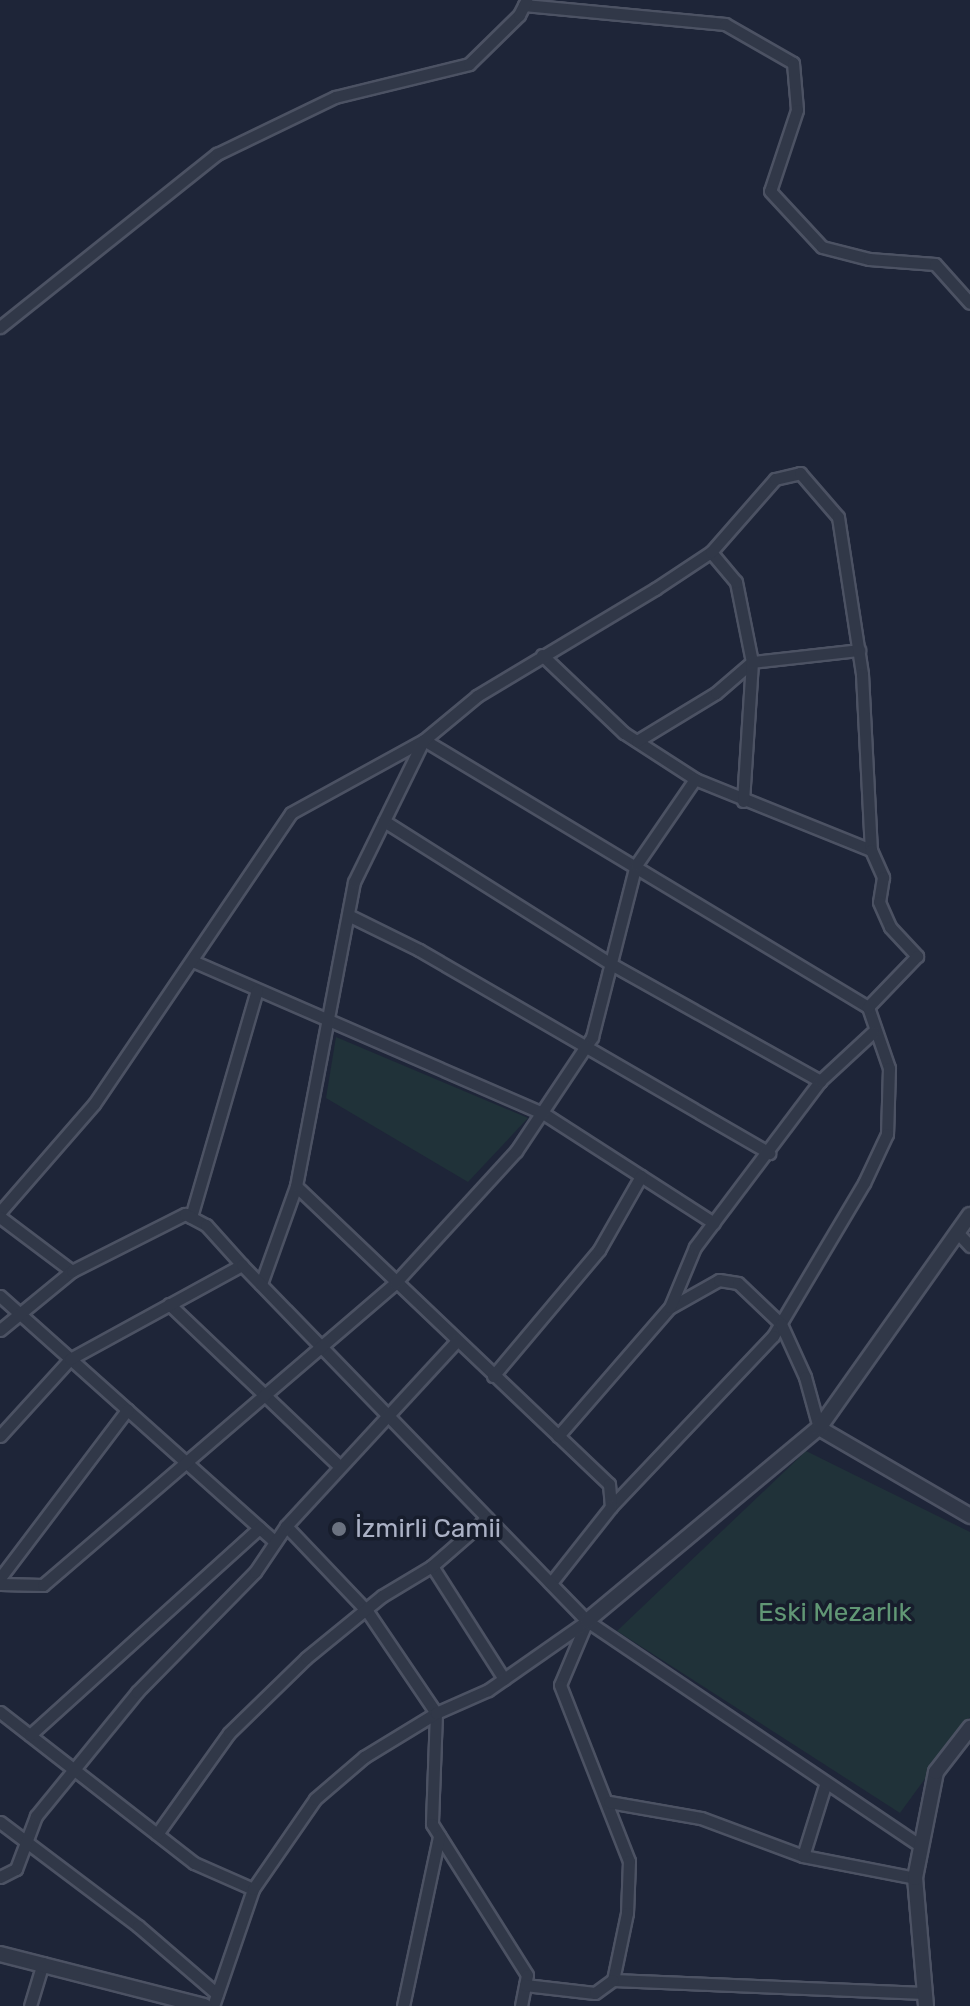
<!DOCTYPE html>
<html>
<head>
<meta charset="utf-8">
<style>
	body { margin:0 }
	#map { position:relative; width:970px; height:2006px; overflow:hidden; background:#1e2538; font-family:Rubik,sans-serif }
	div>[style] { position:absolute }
	.green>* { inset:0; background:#203239 }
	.roads { filter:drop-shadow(2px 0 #4c5263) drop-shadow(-2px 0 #4c5263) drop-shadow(0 2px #4c5263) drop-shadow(0 -2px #4c5263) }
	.minor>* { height:11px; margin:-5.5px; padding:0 5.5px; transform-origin:5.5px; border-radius:5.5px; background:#313848 }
	.tertiary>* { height:14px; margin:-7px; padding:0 7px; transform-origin:7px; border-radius:7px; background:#313848 }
	.dots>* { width:22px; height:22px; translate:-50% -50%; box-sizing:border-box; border:4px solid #171d2c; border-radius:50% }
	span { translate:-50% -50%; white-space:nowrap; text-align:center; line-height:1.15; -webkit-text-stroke:7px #171d2c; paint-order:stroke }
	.poi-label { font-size:26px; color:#abb1c5 }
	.left { translate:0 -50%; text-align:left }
	.park-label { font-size:26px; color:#619775 }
</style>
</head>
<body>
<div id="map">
	<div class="green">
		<div style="clip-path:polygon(336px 1037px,528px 1118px,468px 1182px,326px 1098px)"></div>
		<div style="clip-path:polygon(806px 1451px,970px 1532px,970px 1717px,900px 1813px,617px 1631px)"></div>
	</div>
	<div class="roads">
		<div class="minor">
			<div style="left:524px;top:5px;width:202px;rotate:5.4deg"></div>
			<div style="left:725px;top:24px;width:78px;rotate:29.8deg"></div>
			<div style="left:793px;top:63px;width:47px;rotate:85.1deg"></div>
			<div style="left:797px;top:110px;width:85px;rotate:108.4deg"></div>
			<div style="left:770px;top:191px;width:76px;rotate:47.1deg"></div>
			<div style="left:822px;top:247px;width:49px;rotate:14.3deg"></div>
			<div style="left:869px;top:259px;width:66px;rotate:4.3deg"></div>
			<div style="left:935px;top:264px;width:52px;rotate:48.1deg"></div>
			<div style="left:0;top:327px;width:278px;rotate:-38.6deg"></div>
			<div style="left:217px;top:154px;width:131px;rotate:-25.8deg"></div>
			<div style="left:335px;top:97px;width:138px;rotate:-13.8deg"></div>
			<div style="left:469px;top:64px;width:70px;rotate:-44.4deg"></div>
			<div style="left:519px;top:15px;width:16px;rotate:-63deg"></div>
			<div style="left:542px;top:655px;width:113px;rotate:43.6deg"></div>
			<div style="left:624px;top:733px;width:85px;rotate:32.9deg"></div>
			<div style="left:695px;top:779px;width:190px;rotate:22deg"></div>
			<div style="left:424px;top:740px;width:518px;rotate:31.02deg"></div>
			<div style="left:868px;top:1007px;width:65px;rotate:71deg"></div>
			<div style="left:889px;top:1068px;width:66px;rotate:91.7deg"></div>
			<div style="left:887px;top:1134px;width:54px;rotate:115.1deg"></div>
			<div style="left:864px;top:1183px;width:178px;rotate:120.7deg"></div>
			<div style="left:773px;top:1336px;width:236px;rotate:133.5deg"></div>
			<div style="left:637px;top:741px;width:92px;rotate:-31.3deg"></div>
			<div style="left:716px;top:693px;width:48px;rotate:-40.7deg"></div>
			<div style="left:752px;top:662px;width:82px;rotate:-101.3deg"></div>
			<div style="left:736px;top:582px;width:39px;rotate:-130deg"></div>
			<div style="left:743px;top:801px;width:139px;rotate:-86.3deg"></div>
			<div style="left:752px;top:662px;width:108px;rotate:-6.4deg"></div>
			<div style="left:384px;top:821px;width:268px;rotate:32.2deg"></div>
			<div style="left:611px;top:964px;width:240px;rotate:29.2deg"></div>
			<div style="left:348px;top:915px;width:79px;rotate:26.2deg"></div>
			<div style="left:419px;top:950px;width:405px;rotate:30.1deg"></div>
			<div style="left:195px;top:962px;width:379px;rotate:23.5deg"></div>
			<div style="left:543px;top:1113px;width:203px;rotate:32.8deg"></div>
			<div style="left:296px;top:1186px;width:432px;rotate:43.6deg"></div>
			<div style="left:609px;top:1484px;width:23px;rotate:85deg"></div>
			<div style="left:611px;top:1507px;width:97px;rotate:128.3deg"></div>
			<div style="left:0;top:1212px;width:143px;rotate:-49deg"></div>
			<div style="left:94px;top:1104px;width:351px;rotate:-55.9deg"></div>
			<div style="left:291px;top:813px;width:152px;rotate:-28.8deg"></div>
			<div style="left:424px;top:740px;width:69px;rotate:-39.7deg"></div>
			<div style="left:477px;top:696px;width:208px;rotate:-31deg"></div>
			<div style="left:655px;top:589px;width:67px;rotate:-33.5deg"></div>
			<div style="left:711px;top:552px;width:97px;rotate:-48.8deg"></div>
			<div style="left:775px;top:479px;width:26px;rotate:-13deg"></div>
			<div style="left:800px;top:473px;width:58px;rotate:49.2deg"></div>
			<div style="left:838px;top:517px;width:159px;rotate:81.3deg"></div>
			<div style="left:862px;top:674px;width:176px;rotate:87.1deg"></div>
			<div style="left:871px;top:850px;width:30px;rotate:66deg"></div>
			<div style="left:883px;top:877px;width:25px;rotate:99deg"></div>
			<div style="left:879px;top:902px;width:27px;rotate:66deg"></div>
			<div style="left:890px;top:927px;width:40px;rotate:47deg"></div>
			<div style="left:917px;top:956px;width:71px;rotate:133.9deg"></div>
			<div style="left:0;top:1217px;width:90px;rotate:36.9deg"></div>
			<div style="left:191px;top:1217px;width:236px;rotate:-73.8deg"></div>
			<div style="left:957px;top:1232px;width:19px;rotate:47deg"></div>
			<div style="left:261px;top:1284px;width:104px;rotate:-70.3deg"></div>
			<div style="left:296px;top:1186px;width:309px;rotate:-79.2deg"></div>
			<div style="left:354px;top:882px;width:157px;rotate:-63.9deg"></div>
			<div style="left:0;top:1296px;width:369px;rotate:41.8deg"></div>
			<div style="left:169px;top:1304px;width:235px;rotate:43.6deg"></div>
			<div style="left:671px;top:1307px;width:55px;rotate:-29.4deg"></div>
			<div style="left:719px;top:1280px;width:19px;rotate:9deg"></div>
			<div style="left:738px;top:1283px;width:59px;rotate:43.6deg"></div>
			<div style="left:781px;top:1324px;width:58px;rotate:65.6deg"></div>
			<div style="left:805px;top:1377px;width:53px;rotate:74.6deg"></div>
			<div style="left:0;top:1330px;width:93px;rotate:-39.3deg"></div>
			<div style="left:72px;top:1271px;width:127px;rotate:-26.8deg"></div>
			<div style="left:185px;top:1214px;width:24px;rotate:28deg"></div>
			<div style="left:206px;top:1225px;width:54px;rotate:48deg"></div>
			<div style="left:493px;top:1376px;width:165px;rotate:-49.9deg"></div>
			<div style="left:599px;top:1250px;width:85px;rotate:-60.4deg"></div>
			<div style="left:0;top:1436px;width:104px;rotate:-47.7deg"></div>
			<div style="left:70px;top:1359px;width:196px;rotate:-28.7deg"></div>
			<div style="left:242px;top:1265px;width:496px;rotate:45.9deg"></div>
			<div style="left:587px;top:1621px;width:69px;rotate:112.9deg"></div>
			<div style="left:560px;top:1685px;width:189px;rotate:68.6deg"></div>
			<div style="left:629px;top:1861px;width:52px;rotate:92.2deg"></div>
			<div style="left:627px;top:1913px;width:68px;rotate:101.8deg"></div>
			<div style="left:613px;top:1980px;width:312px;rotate:2.4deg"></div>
			<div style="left:558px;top:1436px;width:171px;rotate:-49deg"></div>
			<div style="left:670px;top:1307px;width:65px;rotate:-67.4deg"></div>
			<div style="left:695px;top:1247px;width:208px;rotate:-53deg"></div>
			<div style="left:820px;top:1081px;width:72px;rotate:-42.8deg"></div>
			<div style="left:286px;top:1526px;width:117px;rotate:46.4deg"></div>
			<div style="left:367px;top:1611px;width:123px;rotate:55.9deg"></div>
			<div style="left:436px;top:1713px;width:111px;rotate:92.1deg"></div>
			<div style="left:432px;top:1824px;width:178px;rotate:57.8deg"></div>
			<div style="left:527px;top:1975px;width:32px;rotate:101deg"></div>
			<div style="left:432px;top:1566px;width:134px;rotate:57.5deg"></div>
			<div style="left:0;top:1578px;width:211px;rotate:-52.9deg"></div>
			<div style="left:0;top:1584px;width:43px;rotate:1.3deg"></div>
			<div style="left:43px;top:1585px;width:464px;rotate:-40.6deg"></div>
			<div style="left:395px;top:1283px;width:179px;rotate:-47.5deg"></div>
			<div style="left:516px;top:1151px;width:137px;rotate:-56.3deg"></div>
			<div style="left:592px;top:1037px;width:178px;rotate:-75.7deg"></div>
			<div style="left:636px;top:865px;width:104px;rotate:-55.5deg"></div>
			<div style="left:0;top:1712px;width:246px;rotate:37.9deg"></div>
			<div style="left:194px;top:1863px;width:64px;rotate:23.8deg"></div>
			<div style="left:30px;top:1735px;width:309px;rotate:-42.1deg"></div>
			<div style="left:609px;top:1802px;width:93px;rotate:9.9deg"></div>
			<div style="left:701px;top:1818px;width:109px;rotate:20.4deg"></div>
			<div style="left:803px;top:1856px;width:114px;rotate:11.1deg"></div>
			<div style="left:0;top:1822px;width:173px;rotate:37deg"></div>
			<div style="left:138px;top:1926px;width:104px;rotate:40.7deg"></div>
			<div style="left:157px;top:1834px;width:124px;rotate:-54.5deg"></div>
			<div style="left:229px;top:1733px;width:107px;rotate:-44.2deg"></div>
			<div style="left:306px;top:1658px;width:98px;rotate:-39.2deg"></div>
			<div style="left:382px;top:1596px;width:58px;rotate:-31deg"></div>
			<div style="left:432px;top:1566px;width:73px;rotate:-41.1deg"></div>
			<div style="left:803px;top:1856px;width:77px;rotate:-72.7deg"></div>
			<div style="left:0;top:1877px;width:18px;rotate:-27deg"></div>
			<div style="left:16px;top:1869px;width:57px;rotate:-69.3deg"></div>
			<div style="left:36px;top:1816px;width:160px;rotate:-50.8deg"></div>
			<div style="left:137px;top:1692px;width:168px;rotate:-45.5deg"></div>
			<div style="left:255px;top:1572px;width:55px;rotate:-56deg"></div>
			<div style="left:286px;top:1526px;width:251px;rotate:-47.3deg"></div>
			<div style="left:525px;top:1985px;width:70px;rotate:6.5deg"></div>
			<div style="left:595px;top:1993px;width:22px;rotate:-36deg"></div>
			<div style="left:30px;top:2006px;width:45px;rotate:-73.2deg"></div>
			<div style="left:213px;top:2006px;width:124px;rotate:-71.1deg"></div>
			<div style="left:253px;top:1889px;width:109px;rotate:-55.4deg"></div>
			<div style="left:315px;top:1799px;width:65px;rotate:-40.6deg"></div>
			<div style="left:364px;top:1757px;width:84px;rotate:-31.4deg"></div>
			<div style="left:436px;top:1713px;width:57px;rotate:-23.9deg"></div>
			<div style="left:488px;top:1690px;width:121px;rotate:-34.9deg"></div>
			<div style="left:587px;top:1621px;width:403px;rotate:34deg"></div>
			<div style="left:403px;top:2006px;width:174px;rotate:-78deg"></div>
		</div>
		<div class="tertiary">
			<div style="left:819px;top:1428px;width:175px;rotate:30.2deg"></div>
			<div style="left:587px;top:1621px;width:302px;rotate:-39.8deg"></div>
			<div style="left:819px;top:1428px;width:261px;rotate:-54.7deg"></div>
			<div style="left:0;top:1954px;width:211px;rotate:14.3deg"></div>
			<div style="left:926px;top:2006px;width:128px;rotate:-94.9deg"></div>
			<div style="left:915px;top:1878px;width:108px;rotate:-78.8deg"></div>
			<div style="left:936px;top:1772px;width:56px;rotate:-52.3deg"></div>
		</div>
	</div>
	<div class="dots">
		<div style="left:339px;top:1529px;background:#6b7280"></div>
	</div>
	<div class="poi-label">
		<span class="left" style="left:355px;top:1529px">İzmirli Camii</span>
	</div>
	<div class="park-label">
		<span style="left:835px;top:1613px">Eski Mezarlık</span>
	</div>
</div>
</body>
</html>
